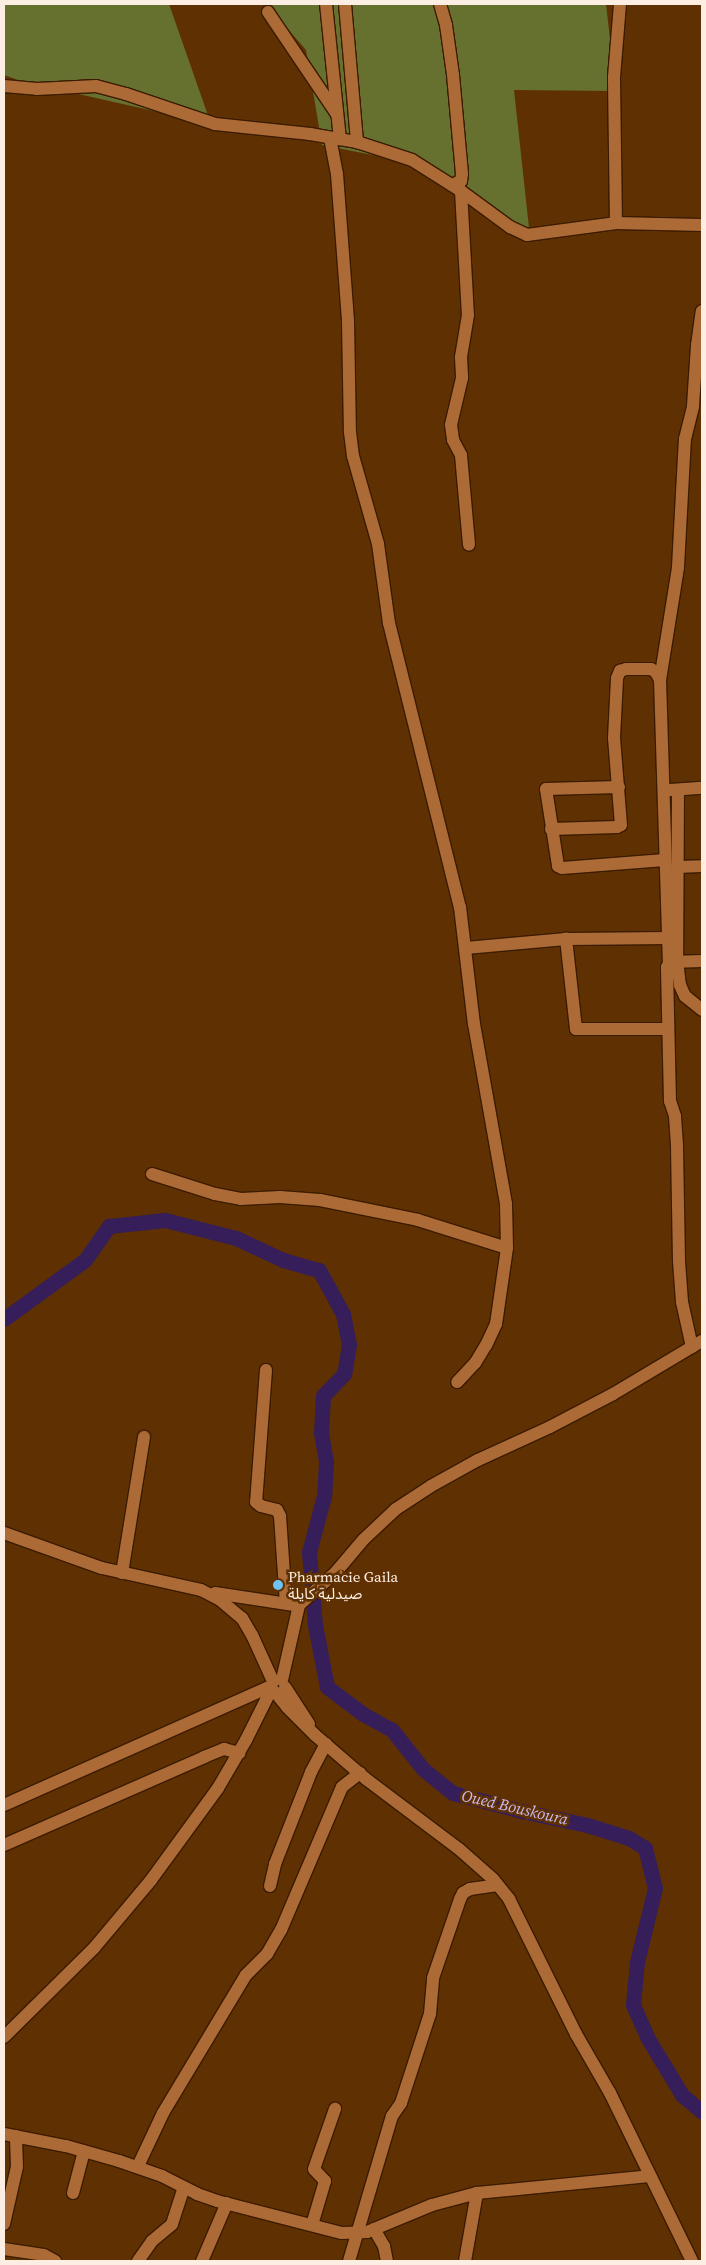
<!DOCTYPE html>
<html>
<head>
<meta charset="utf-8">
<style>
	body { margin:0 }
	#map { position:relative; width:706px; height:2265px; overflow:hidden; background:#5f3002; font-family:"Source Serif 4","Noto Sans Arabic",serif }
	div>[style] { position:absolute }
	.green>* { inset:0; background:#66702f }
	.river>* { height:15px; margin:-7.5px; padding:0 7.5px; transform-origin:7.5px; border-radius:7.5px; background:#351e5a }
	.roads { filter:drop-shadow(1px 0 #3b1b00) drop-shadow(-1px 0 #3b1b00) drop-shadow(0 1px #3b1b00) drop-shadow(0 -1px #3b1b00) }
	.minor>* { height:12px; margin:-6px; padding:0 6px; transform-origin:6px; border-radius:6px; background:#ac6b36 }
	.dots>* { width:14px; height:14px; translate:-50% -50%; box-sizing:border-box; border:2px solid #5f3002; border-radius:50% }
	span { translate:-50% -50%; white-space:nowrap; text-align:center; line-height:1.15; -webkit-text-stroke:5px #5f3002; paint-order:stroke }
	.poi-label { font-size:15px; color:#fdeee3 }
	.left { translate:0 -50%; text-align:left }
	.water-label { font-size:16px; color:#cbbcf5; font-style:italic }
	.frame { position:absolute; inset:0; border:5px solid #fdeee3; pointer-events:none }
</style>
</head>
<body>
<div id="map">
	<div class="green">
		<div style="clip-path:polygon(4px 4px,169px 4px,211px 124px,21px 81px,4px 75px)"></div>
		<div style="clip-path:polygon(266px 4px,606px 4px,616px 91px,514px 90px,530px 237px,408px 162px,322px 145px,306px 50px)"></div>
	</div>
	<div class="river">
		<div style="left:4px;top:1319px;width:100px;rotate:-36.1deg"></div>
		<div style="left:85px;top:1260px;width:42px;rotate:-54.8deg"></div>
		<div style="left:109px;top:1226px;width:56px;rotate:-6.1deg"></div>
		<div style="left:165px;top:1220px;width:73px;rotate:14.2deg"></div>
		<div style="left:236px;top:1238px;width:52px;rotate:25.1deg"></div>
		<div style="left:283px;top:1260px;width:37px;rotate:16deg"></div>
		<div style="left:319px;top:1270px;width:50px;rotate:61.4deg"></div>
		<div style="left:343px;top:1314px;width:31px;rotate:79deg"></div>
		<div style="left:349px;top:1344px;width:30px;rotate:99deg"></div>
		<div style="left:344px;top:1374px;width:30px;rotate:134deg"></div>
		<div style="left:323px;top:1396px;width:37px;rotate:93deg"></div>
		<div style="left:321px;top:1433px;width:29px;rotate:80deg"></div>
		<div style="left:326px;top:1462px;width:34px;rotate:93deg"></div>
		<div style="left:324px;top:1496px;width:58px;rotate:105deg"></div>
		<div style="left:309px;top:1552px;width:73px;rotate:85.3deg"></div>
		<div style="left:315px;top:1625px;width:63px;rotate:79deg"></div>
		<div style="left:327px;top:1687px;width:45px;rotate:36.9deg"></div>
		<div style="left:363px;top:1714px;width:33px;rotate:29deg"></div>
		<div style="left:392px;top:1730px;width:50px;rotate:51.5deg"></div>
		<div style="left:423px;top:1769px;width:38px;rotate:39deg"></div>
		<div style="left:453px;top:1793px;width:75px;rotate:14.6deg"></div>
		<div style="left:526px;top:1812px;width:62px;rotate:12deg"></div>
		<div style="left:587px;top:1825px;width:44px;rotate:17.2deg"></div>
		<div style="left:629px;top:1838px;width:19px;rotate:32deg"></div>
		<div style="left:645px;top:1848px;width:41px;rotate:76deg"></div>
		<div style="left:655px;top:1888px;width:76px;rotate:103.7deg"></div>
		<div style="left:637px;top:1962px;width:43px;rotate:95.3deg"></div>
		<div style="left:633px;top:2005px;width:35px;rotate:66deg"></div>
		<div style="left:647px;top:2037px;width:68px;rotate:58.9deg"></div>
		<div style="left:682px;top:2095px;width:26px;rotate:40deg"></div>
	</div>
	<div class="roads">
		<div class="minor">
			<div style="left:326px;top:4px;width:136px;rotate:84.1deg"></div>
			<div style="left:345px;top:4px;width:139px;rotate:85deg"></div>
			<div style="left:440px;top:4px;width:22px;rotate:74deg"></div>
			<div style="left:446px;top:25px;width:50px;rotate:82deg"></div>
			<div style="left:453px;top:75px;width:99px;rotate:84.8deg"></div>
			<div style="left:462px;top:174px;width:7px;rotate:98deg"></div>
			<div style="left:461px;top:181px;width:10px;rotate:156deg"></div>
			<div style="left:268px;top:12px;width:122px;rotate:56deg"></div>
			<div style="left:4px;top:86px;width:33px;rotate:5deg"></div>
			<div style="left:37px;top:89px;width:59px;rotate:-2.9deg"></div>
			<div style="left:96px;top:86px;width:31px;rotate:15deg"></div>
			<div style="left:126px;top:94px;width:94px;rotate:18.6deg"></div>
			<div style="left:215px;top:124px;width:96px;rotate:6deg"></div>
			<div style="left:310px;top:134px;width:48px;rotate:9.7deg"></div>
			<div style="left:357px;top:142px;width:58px;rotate:18.1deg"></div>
			<div style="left:412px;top:160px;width:58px;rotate:32.3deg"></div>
			<div style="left:461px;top:191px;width:61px;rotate:36.3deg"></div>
			<div style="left:510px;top:227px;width:19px;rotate:25deg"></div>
			<div style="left:527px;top:235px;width:90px;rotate:-7.7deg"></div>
			<div style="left:616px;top:223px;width:86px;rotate:1.3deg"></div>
			<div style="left:330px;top:138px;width:37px;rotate:79deg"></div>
			<div style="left:337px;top:174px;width:147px;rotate:85.7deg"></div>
			<div style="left:348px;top:321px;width:111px;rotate:89deg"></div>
			<div style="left:350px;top:432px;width:24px;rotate:83deg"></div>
			<div style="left:353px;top:456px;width:91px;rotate:74.1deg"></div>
			<div style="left:378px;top:544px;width:80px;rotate:82.1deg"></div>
			<div style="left:389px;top:623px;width:293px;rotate:76deg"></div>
			<div style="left:460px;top:907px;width:118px;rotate:83.2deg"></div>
			<div style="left:474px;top:1024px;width:183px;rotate:79.9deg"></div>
			<div style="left:506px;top:1204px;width:44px;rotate:88.7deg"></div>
			<div style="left:507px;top:1248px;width:77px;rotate:98.2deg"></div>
			<div style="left:496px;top:1324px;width:23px;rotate:115deg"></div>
			<div style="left:486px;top:1345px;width:21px;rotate:121deg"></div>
			<div style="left:475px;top:1363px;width:26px;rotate:133deg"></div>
			<div style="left:461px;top:191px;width:124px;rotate:86.8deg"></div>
			<div style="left:468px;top:315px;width:43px;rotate:99.5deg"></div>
			<div style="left:461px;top:357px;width:21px;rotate:87deg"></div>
			<div style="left:462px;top:378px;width:48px;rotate:103.2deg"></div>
			<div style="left:451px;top:425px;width:15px;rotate:82deg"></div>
			<div style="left:453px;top:440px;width:17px;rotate:62deg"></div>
			<div style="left:461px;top:455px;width:90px;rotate:84.9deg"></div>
			<div style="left:616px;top:223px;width:146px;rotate:-90.8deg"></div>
			<div style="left:614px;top:77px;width:73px;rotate:-85.3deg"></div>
			<div style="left:660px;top:680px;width:114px;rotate:-80.9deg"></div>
			<div style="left:678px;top:567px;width:128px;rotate:-86.9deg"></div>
			<div style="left:685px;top:439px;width:34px;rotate:-76deg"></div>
			<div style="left:693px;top:406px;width:61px;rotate:-86.2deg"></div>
			<div style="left:697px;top:345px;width:34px;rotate:-82deg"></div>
			<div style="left:619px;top:787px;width:73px;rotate:178.4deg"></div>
			<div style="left:546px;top:789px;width:78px;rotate:81.1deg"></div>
			<div style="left:558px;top:866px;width:4px;rotate:27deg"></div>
			<div style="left:562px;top:868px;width:103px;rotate:-4.4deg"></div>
			<div style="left:670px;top:790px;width:32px;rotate:-4deg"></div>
			<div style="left:678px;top:790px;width:171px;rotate:90.3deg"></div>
			<div style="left:677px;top:961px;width:24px;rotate:83deg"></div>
			<div style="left:680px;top:985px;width:12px;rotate:66deg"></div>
			<div style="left:685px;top:996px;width:22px;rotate:39deg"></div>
			<div style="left:551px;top:829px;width:66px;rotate:-1.7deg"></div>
			<div style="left:617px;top:827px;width:4px;rotate:-27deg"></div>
			<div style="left:621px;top:825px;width:87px;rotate:-94.6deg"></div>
			<div style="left:614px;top:738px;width:60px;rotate:-87.1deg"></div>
			<div style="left:617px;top:678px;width:8px;rotate:-67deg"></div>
			<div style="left:620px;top:671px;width:6px;rotate:-18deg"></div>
			<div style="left:626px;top:669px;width:25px"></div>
			<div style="left:651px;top:669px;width:6px;rotate:31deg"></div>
			<div style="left:656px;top:672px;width:9px;rotate:63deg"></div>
			<div style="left:660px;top:680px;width:284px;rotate:88.2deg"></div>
			<div style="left:677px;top:867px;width:25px;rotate:-2deg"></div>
			<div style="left:466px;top:948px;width:100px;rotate:-5.1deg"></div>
			<div style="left:667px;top:1029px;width:91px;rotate:180deg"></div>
			<div style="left:576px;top:1029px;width:91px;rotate:-96.3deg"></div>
			<div style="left:566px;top:939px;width:102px;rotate:-0.6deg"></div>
			<div style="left:152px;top:1174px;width:66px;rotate:17.6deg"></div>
			<div style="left:215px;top:1194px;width:26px;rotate:11deg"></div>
			<div style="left:241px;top:1199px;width:39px;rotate:-3deg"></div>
			<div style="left:280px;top:1197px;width:40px;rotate:4.3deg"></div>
			<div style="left:320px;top:1200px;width:100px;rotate:11.5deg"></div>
			<div style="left:418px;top:1220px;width:93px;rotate:17.5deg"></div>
			<div style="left:692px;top:1347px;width:46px;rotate:-102.5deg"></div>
			<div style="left:682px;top:1302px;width:41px;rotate:-94.2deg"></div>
			<div style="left:679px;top:1261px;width:116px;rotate:-91deg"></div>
			<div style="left:677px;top:1145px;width:29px;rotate:-94deg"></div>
			<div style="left:675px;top:1116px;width:16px;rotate:-108deg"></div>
			<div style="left:670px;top:1101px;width:134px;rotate:-91.3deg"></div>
			<div style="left:667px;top:967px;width:6px;rotate:-51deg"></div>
			<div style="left:671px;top:962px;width:31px;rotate:-2deg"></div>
			<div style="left:266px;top:1370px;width:132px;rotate:94.3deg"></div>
			<div style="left:256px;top:1502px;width:6px;rotate:39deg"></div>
			<div style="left:261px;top:1506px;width:16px;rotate:14deg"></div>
			<div style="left:277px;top:1510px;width:7px;rotate:63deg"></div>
			<div style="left:280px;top:1516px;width:88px;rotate:86.1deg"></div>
			<div style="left:4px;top:1533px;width:104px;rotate:19.7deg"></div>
			<div style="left:102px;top:1568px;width:101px;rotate:12.5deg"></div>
			<div style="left:201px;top:1590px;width:20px;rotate:27deg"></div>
			<div style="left:219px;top:1599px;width:30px;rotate:40deg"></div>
			<div style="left:242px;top:1618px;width:20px;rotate:60deg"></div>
			<div style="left:252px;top:1635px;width:51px;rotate:65.5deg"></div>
			<div style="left:122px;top:1573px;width:138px;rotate:-80.8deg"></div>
			<div style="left:215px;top:1593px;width:80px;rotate:8.6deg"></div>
			<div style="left:282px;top:1680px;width:77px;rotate:-77.2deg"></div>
			<div style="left:299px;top:1605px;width:50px;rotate:-41.7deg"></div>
			<div style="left:336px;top:1572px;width:43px;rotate:-49.7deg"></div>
			<div style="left:364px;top:1539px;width:44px;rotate:-43.2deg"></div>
			<div style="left:396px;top:1509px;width:42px;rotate:-33.3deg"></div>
			<div style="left:431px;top:1486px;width:54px;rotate:-29deg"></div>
			<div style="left:478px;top:1460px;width:79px;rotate:-24.6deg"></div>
			<div style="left:550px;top:1427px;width:71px;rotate:-27.6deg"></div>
			<div style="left:613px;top:1394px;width:104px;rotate:-30.8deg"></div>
			<div style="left:285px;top:1687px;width:44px;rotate:57deg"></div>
			<div style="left:275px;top:1692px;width:19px;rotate:51deg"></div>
			<div style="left:287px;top:1707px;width:40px;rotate:45deg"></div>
			<div style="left:315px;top:1735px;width:67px;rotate:40.8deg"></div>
			<div style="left:366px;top:1779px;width:116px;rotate:37deg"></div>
			<div style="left:459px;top:1849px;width:45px;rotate:41.4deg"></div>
			<div style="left:493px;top:1879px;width:26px;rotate:51deg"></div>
			<div style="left:509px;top:1899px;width:151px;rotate:63.6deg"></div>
			<div style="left:576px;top:2034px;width:68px;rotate:60deg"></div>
			<div style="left:610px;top:2093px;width:187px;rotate:64deg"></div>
			<div style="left:4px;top:1805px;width:292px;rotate:-24deg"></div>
			<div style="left:4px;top:1845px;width:219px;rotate:-23.7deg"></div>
			<div style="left:204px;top:1757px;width:22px;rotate:-22deg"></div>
			<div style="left:224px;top:1749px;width:16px;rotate:15deg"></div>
			<div style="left:270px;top:1886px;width:23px;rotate:-77deg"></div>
			<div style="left:275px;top:1864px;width:99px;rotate:-68.6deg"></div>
			<div style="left:311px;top:1772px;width:32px;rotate:-62deg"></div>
			<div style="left:4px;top:2037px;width:127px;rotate:-44.7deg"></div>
			<div style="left:94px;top:1948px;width:89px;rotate:-50deg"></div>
			<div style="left:151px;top:1880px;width:114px;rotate:-53.9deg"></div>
			<div style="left:218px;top:1788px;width:56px;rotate:-59.7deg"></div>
			<div style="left:246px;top:1740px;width:58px;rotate:-63.4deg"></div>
			<div style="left:4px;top:2134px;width:63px;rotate:11deg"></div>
			<div style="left:66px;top:2146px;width:55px;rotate:15.8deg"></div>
			<div style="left:119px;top:2161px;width:46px;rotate:19.2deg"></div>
			<div style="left:162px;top:2176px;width:39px;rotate:27deg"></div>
			<div style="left:197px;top:2194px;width:21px;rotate:19deg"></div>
			<div style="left:217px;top:2201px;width:129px;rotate:14.4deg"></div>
			<div style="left:342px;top:2233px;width:25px;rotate:-2deg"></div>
			<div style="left:367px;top:2232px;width:70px;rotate:-22.6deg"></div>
			<div style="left:432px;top:2205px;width:47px;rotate:-14.9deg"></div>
			<div style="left:477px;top:2193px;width:173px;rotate:-5.6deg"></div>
			<div style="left:138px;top:2166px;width:59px;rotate:-64.7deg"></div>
			<div style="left:163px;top:2113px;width:161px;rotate:-59deg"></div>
			<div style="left:246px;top:1975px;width:30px;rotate:-45deg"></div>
			<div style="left:267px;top:1954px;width:28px;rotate:-60deg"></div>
			<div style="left:281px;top:1930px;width:155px;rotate:-66.9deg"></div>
			<div style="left:342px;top:1787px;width:23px;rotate:-38deg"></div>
			<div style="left:73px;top:2193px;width:43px;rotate:-75.3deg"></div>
			<div style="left:4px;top:2224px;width:58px;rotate:-77.2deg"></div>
			<div style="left:17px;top:2167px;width:31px;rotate:-92deg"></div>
			<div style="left:312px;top:2225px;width:46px;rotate:-73.5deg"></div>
			<div style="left:325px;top:2181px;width:16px;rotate:-133deg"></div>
			<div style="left:314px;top:2169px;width:64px;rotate:-70.7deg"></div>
			<div style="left:374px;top:2229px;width:20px;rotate:60deg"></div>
			<div style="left:384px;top:2246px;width:15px;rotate:79deg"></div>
			<div style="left:4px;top:2249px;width:40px;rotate:8.5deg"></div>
			<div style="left:44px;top:2255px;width:13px;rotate:29deg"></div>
			<div style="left:138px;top:2261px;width:24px;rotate:-55deg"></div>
			<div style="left:152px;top:2241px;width:26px;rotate:-40deg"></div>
			<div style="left:172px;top:2224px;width:38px;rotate:-72deg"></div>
			<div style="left:202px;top:2261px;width:63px;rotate:-66.7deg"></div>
			<div style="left:349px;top:2261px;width:151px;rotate:-73.5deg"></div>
			<div style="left:392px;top:2116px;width:16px;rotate:-55deg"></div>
			<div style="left:401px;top:2103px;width:94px;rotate:-72deg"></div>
			<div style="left:430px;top:2014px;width:36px;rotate:-85deg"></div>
			<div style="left:433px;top:1978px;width:83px;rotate:-71.1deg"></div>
			<div style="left:460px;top:1899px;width:7px;rotate:-63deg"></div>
			<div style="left:463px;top:1893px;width:8px;rotate:-30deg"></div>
			<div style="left:470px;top:1889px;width:28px;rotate:-8deg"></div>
			<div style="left:465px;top:2261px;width:69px;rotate:-80deg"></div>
		</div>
	</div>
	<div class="dots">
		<div style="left:278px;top:1585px;background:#6fc2f4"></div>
	</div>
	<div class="poi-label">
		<span class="left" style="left:288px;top:1585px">Pharmacie Gaila<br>صيدلية كايلة</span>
	</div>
	<div class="water-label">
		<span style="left:515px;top:1807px;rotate:13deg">Oued Bouskoura</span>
	</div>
	<div class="frame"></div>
</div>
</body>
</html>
